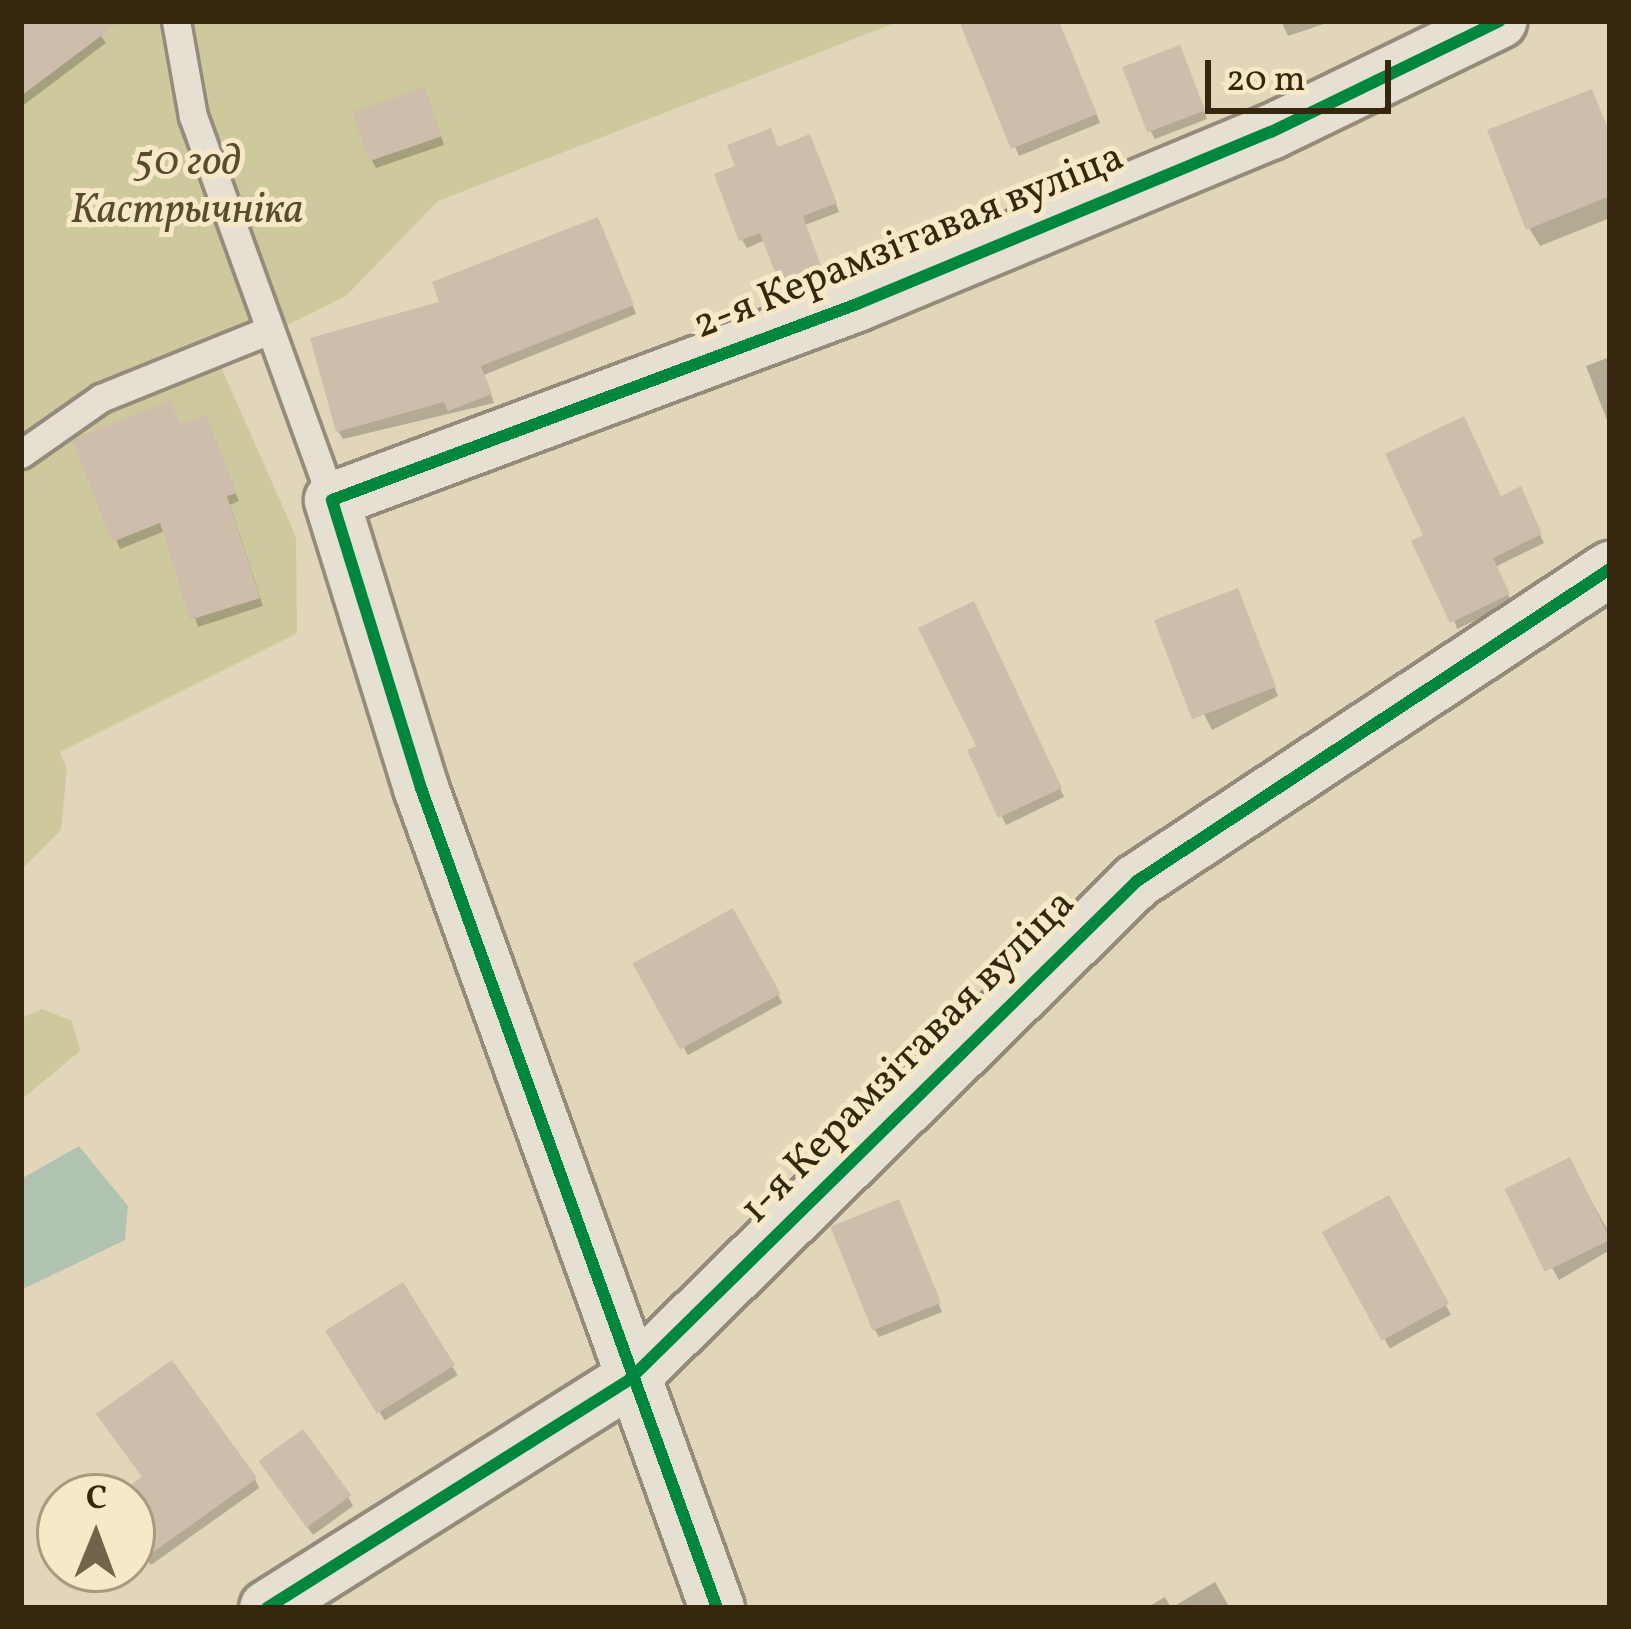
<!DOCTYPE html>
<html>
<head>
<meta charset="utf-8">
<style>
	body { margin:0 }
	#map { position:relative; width:1631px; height:1629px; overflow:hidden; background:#e1d5ba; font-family:Vollkorn,serif }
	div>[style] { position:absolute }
	.green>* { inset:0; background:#cec99d }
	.water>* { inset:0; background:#b0c3b0 }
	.shadow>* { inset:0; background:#0003; transform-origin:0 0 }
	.building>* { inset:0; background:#cfbdab; transform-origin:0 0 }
	.roads { filter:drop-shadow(3px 0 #948b7a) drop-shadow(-3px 0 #948b7a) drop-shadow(0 3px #948b7a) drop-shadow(0 -3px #948b7a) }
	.lane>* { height:27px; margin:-13.5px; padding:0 13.5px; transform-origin:13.5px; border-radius:13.5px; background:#e6e0d3 }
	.street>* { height:54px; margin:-27px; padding:0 27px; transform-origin:27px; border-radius:27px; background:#e6e0d3 }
	.cycleway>* { height:12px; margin:-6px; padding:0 6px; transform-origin:6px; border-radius:6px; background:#00873e }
	span { translate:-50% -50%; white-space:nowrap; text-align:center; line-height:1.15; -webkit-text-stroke:10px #f7e8c7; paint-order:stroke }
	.park-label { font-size:42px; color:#584c2c; font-style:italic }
	.street-label { font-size:42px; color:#36260e }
	.frame { position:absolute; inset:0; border:24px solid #36260e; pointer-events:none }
	.north { position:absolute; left:36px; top:1473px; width:120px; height:120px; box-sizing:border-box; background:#f7e8c7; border:3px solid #aa9a7d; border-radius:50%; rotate:1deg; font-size:33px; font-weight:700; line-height:48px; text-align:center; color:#36260e }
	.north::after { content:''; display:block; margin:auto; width:42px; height:54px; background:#72634a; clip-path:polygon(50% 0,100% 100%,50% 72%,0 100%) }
	.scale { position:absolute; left:1205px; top:60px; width:186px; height:54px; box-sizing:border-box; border:6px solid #36260e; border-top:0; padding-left:15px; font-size:36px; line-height:42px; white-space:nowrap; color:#36260e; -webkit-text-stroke:9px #f7e8c7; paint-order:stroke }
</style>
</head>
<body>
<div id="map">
	<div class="green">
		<div style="clip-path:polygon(21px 21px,900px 21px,438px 201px,347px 295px,218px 360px,296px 537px,297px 633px,60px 752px,67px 769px,61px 830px,21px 870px)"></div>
		<div style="clip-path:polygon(42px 1009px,72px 1021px,80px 1051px,21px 1100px,21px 1018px)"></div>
	</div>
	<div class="water">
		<div style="clip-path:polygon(79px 1146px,128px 1206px,125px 1240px,21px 1290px,21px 1179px)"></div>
	</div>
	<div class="shadow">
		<div style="clip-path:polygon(21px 21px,91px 21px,106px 43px,21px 107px)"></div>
		<div style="clip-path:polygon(962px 21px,1058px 21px,1100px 123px,1019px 156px)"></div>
		<div style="clip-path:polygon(1281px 21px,1333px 21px,1288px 36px)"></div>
		<div style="clip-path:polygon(1183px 57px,1207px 119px,1155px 139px,1150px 130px)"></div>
		<div style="clip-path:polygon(1590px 92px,1610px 133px,1610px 218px,1540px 246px,1529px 228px)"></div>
		<div style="clip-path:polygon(429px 99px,444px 145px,376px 168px,371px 159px)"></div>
		<div style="clip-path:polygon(814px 146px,839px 212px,805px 225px,827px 286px,790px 300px,766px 240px,747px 248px,742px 240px)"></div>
		<div style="clip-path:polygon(602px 228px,636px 314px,484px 375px,494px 403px,343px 439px,338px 431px,443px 304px)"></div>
		<div style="clip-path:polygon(1610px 357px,1610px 428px,1586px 366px)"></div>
		<div style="clip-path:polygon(209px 426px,239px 501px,230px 505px,263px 606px,198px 627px,165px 531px,120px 549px,76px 442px)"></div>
		<div style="clip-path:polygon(1524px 498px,1544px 543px,1495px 567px,1512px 603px,1457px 629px,1427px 536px,1500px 499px)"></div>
		<div style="clip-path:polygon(1241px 600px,1278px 696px,1212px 730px,1161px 629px)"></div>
		<div style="clip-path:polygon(977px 613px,1064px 797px,1006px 825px,971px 752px,980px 747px)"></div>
		<div style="left:732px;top:912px;width:104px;height:108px;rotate:61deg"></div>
		<div style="clip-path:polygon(1569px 1161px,1610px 1234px,1610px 1250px,1559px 1280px,1511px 1194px)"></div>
		<div style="left:1387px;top:1199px;width:132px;height:70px;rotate:61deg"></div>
		<div style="clip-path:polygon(902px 1211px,942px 1312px,879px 1337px,874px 1329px)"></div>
		<div style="left:402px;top:1286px;width:105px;height:86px;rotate:58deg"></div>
		<div style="clip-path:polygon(266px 1469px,348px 1497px,353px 1506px,313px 1535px)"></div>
		<div style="clip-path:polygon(145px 1478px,255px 1479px,259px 1488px,151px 1565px,132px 1539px,132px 1497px,118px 1497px)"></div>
		<div style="clip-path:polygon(1215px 1582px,1230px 1608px,1146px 1608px,1165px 1597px,1171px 1608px)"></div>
	</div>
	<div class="building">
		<div style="clip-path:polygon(21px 21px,121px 21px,21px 96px)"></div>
		<div style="clip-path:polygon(959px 21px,1059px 21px,1097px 114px,1011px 149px)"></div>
		<div style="left:1180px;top:45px;width:70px;height:62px;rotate:69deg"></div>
		<div style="left:425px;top:87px;width:52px;height:77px;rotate:71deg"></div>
		<div style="clip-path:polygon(1592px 89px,1610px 134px,1610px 196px,1526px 230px,1487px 130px)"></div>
		<div style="clip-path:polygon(771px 128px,778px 147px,810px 134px,837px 203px,803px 216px,825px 277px,783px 293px,760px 233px,739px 241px,714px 174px,735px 166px,727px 145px)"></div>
		<div style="clip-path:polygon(598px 217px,634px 305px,481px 366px,492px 394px,448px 411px,444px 402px,336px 432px,310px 338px,439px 302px,432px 282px)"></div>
		<div style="clip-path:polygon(170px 400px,180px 424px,206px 414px,237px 493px,227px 496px,260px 598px,190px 620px,160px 523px,112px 542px,72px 440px)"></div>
		<div style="clip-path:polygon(1464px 416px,1501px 496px,1521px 486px,1542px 534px,1493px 558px,1510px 594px,1450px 623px,1411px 541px,1423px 535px,1385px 454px)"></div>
		<div style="left:1238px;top:588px;width:106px;height:90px;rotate:69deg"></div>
		<div style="clip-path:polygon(974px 601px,1062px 788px,998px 818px,967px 750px,976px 746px,918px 628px)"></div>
		<div style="left:733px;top:908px;width:98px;height:115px;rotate:61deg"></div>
		<div style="left:1570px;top:1157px;width:92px;height:73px;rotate:64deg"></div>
		<div style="left:1389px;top:1195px;width:124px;height:77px;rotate:61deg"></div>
		<div style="left:899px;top:1199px;width:112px;height:74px;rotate:68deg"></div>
		<div style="left:403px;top:1282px;width:98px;height:92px;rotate:58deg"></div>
		<div style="clip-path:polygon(172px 1360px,257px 1478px,132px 1567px,132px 1484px,142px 1477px,96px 1414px)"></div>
		<div style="left:303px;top:1429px;width:82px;height:55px;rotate:54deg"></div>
	</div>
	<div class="roads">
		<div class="lane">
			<div style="left:176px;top:21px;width:97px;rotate:79.9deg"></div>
			<div style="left:193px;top:116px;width:408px;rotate:70.1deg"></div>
			<div style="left:21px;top:454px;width:98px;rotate:-35deg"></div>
			<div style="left:101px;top:398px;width:181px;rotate:-22deg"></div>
		</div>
		<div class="street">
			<div style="left:267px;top:1608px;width:428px;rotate:-32.2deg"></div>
			<div style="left:629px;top:1380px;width:712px;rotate:-44.49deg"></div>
			<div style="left:1137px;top:881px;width:567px;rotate:-33.41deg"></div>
			<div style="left:717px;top:1608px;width:872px;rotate:-109.85deg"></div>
			<div style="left:421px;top:788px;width:301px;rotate:-107.2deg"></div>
			<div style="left:332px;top:500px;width:560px;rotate:-20.47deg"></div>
			<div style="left:857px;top:304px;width:448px;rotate:-22.6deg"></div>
			<div style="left:1271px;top:132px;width:254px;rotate:-25.9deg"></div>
		</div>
	</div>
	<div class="cycleway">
		<div style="left:267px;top:1608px;width:428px;rotate:-32.2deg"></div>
		<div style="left:629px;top:1380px;width:712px;rotate:-44.49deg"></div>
		<div style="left:1137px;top:881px;width:567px;rotate:-33.41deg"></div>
		<div style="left:717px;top:1608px;width:872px;rotate:-109.85deg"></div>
		<div style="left:421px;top:788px;width:301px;rotate:-107.2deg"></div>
		<div style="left:332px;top:500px;width:560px;rotate:-20.47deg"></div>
		<div style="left:857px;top:304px;width:448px;rotate:-22.6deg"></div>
		<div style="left:1271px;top:132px;width:254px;rotate:-25.9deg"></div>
	</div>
	<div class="park-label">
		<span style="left:187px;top:188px">50 год<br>Кастрычніка</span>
	</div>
	<div class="street-label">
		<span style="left:909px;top:243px;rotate:-22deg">2-я Керамзітавая вуліца</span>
		<span style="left:909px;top:1058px;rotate:-45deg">1-я Керамзітавая вуліца</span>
	</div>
	<div class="frame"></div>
	<div class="north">С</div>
	<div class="scale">20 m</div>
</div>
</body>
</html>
